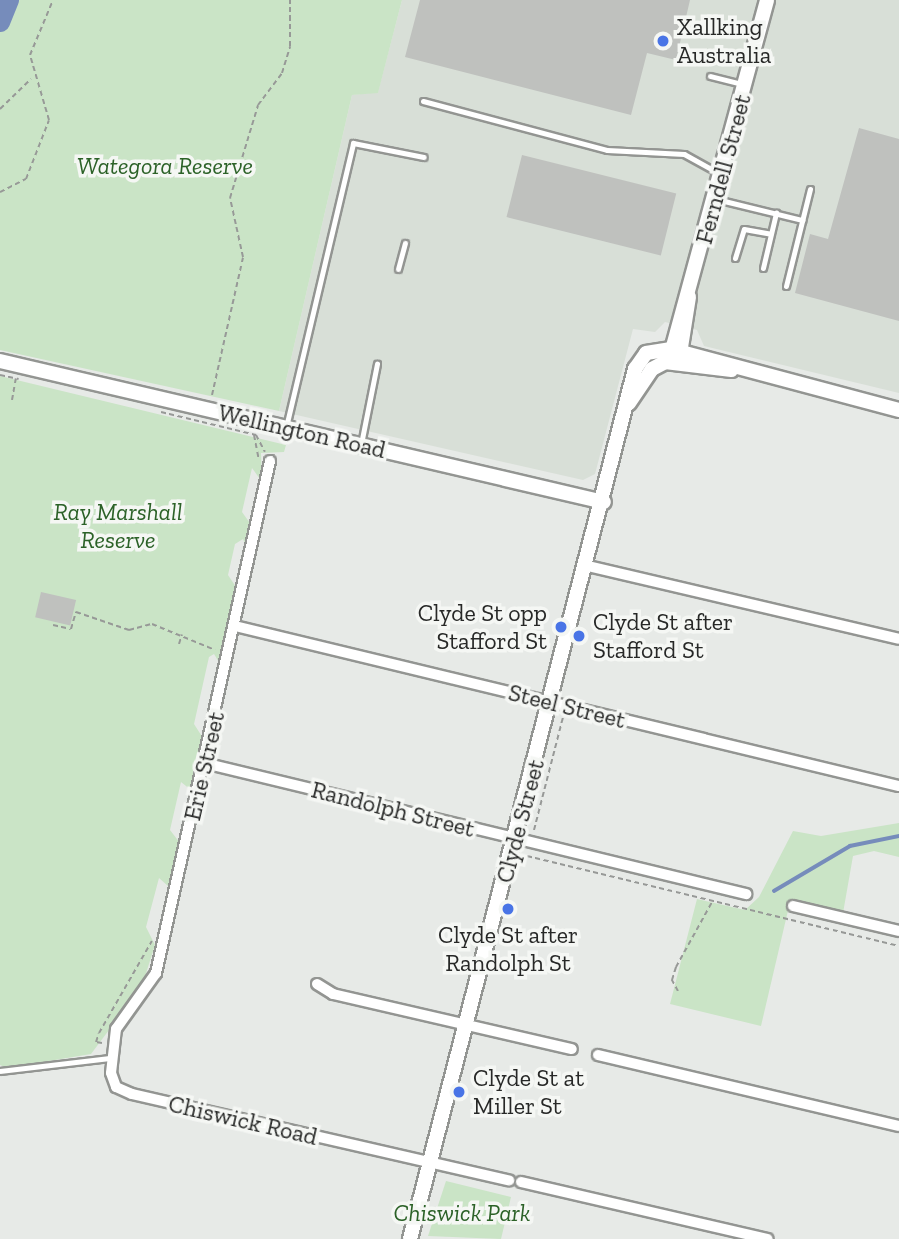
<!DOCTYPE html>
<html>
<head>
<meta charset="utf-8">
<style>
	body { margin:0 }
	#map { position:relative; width:899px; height:1239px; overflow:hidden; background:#e7eae7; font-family:"Zilla Slab",serif }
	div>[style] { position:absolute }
	.built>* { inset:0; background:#d8dfd7 }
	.green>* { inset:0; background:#cae4c6 }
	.stream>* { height:3.5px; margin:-1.75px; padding:0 1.75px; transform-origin:1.75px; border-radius:1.75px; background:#768cbb }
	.river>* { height:19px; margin:-9.5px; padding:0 9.5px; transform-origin:9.5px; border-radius:9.5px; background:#768cbb }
	.building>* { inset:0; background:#bfc1be; transform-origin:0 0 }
	.path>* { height:2px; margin-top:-1px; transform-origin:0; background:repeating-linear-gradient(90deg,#979997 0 5px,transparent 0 8.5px) }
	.roads { filter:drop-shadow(2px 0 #939592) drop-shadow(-2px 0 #939592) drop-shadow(0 2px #939592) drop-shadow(0 -2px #939592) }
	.lane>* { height:5px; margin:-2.5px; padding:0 2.5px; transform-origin:2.5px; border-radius:2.5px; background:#fff }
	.street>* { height:10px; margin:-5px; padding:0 5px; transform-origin:5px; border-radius:5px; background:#fff }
	.secondary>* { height:14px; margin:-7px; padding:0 7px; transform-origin:7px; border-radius:7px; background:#fff }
	.dots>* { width:19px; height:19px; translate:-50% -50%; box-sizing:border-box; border:4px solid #f5f7f4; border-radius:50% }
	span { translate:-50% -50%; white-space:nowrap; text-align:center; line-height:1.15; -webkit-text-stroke:7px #f5f7f4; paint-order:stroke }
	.poi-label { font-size:24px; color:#272827 }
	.left { translate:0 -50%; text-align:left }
	.right { translate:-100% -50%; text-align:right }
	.park-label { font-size:24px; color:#2c6228; font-style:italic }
	.street-label { font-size:24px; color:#272827 }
</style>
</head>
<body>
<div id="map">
	<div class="built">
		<div style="clip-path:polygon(402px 0,899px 0,899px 393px,704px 346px,697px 330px,665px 322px,655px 332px,633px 329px,595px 474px,583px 480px,279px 411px,352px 95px,378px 92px)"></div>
	</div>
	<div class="green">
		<div style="clip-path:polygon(0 0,402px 0,378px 93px,352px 95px,279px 411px,0 350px)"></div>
		<div style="clip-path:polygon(0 376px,286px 445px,284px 452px,261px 453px,262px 482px,252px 468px,242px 512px,252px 526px,247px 548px,243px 539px,235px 544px,228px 575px,238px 590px,220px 664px,214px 654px,209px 657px,194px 724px,203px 738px,191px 790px,181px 782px,170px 830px,180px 843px,168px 886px,159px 878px,146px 927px,155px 945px,142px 986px,91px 1054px,7px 1068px,0 1065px)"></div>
		<div style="clip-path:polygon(899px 823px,899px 857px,874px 851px,853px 856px,843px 913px,790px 902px,761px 1026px,670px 1004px,697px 899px,745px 910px,759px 897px,793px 831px,821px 836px)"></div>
		<div style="clip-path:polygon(446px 1181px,511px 1197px,501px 1239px,428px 1236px)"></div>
	</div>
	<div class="stream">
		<div style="left:774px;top:891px;width:88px;rotate:-30.6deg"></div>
		<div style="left:850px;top:846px;width:50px;rotate:-11.5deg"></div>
	</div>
	<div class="river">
		<div style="left:0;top:22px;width:24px;rotate:-68deg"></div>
	</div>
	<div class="building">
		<div style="clip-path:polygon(420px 0,690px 0,676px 60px,647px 53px,631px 115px,405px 57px)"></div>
		<div style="clip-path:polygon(859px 128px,899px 139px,899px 321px,795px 293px,810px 234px,828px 239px)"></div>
		<div style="left:522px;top:155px;width:159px;height:64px;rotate:14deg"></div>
		<div style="left:41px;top:592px;width:36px;height:26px;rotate:13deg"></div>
	</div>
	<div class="path">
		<div style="left:0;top:109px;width:43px;rotate:-44.1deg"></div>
		<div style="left:0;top:192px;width:29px;rotate:-27deg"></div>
		<div style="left:26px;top:179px;width:63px;rotate:-68.7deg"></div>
		<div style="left:49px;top:120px;width:68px;rotate:-106.3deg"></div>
		<div style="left:30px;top:55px;width:60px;rotate:-67.3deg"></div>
		<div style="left:0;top:375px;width:19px;rotate:12deg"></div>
		<div style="left:212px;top:395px;width:141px;rotate:-77.3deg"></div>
		<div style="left:243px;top:257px;width:60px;rotate:-102.4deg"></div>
		<div style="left:230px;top:198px;width:97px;rotate:-73.2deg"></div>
		<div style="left:258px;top:105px;width:40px;rotate:-53deg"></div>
		<div style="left:282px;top:73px;width:28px;rotate:-73deg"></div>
		<div style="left:290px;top:46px;width:46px;rotate:-90deg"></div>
		<div style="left:12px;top:400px;width:22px;rotate:-80deg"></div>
		<div style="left:161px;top:412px;width:98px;rotate:13.6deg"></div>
		<div style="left:256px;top:435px;width:19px;rotate:62deg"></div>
		<div style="left:254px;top:435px;width:25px;rotate:79deg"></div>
		<div style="left:53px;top:625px;width:18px;rotate:13deg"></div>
		<div style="left:71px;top:629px;width:18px;rotate:-74deg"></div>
		<div style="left:76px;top:612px;width:56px;rotate:18.8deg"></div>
		<div style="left:129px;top:630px;width:24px;rotate:-15deg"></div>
		<div style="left:152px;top:624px;width:68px;rotate:22.4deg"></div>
		<div style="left:179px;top:644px;width:10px;rotate:-73deg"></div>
		<div style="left:534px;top:830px;width:117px;rotate:-75.6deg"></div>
		<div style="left:527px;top:856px;width:383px;rotate:13.6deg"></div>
		<div style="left:678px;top:991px;width:13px;rotate:-119deg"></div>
		<div style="left:672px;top:980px;width:14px;rotate:-73deg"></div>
		<div style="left:676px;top:967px;width:74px;rotate:-61deg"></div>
		<div style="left:102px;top:1043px;width:6px;rotate:-171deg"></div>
		<div style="left:96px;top:1042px;width:9px;rotate:-72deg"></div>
		<div style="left:99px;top:1033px;width:106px;rotate:-60.1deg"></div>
	</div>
	<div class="roads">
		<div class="lane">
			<div style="left:710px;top:76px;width:33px;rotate:14deg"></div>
			<div style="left:423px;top:101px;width:190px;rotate:14.9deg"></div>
			<div style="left:607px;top:150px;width:77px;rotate:3deg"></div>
			<div style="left:684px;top:154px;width:38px;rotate:29deg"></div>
			<div style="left:716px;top:199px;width:89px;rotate:13.7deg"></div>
			<div style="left:735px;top:258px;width:30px;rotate:-73deg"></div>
			<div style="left:744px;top:229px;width:27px;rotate:10deg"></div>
			<div style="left:763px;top:268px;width:57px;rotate:-76.7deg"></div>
			<div style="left:398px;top:269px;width:27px;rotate:-75deg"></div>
			<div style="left:786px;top:286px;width:100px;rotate:-76.1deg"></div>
			<div style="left:286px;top:427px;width:292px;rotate:-76.7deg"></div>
			<div style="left:353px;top:143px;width:72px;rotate:11.2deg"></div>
			<div style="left:361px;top:444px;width:82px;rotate:-78.7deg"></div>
			<div style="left:0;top:1071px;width:110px;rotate:-6.8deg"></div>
		</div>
		<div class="street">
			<div style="left:270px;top:461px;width:525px;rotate:102.55deg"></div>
			<div style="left:156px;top:973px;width:69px;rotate:125.5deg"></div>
			<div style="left:116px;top:1029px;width:44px;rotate:96.5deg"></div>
			<div style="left:111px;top:1073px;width:15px;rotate:70deg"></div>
			<div style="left:116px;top:1087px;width:17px;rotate:24deg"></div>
			<div style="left:132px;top:1094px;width:387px;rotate:12.9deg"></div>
			<div style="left:588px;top:566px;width:319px;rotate:13.2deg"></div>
			<div style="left:235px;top:626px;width:683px;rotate:13.55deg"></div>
			<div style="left:204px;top:763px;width:558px;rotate:13.59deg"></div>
			<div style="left:793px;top:906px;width:109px;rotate:13.3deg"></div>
			<div style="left:317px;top:984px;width:19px;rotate:32deg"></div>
			<div style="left:333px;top:994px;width:245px;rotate:13deg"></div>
			<div style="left:598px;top:1055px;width:309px;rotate:13.3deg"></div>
			<div style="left:521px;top:1182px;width:253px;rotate:13deg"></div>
		</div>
		<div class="secondary">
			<div style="left:679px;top:360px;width:64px;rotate:-81deg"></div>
			<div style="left:0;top:361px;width:620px;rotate:13.14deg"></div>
			<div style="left:669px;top:361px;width:374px;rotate:-74.8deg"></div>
			<div style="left:629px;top:403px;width:41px;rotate:-55.9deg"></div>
			<div style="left:652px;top:369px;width:15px;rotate:-28deg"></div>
			<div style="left:665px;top:362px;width:67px;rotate:6.8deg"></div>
			<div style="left:410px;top:1239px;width:899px;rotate:-75.5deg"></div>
			<div style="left:635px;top:369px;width:19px;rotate:-55deg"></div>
			<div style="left:646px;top:353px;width:24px;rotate:-9deg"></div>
			<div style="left:670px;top:349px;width:237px;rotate:14.9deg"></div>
		</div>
	</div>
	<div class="dots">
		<div style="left:663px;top:41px;background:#4974e6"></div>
		<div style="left:561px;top:627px;background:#4974e6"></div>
		<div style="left:579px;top:636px;background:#4974e6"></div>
		<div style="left:508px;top:909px;background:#4974e6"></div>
		<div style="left:459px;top:1092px;background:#4974e6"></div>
	</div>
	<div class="poi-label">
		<span class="left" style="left:677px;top:41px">Xallking<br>Australia</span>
		<span class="right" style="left:547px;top:627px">Clyde St opp<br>Stafford St</span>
		<span class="left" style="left:593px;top:636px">Clyde St after<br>Stafford St</span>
		<span style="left:508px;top:949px">Clyde St after<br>Randolph St</span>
		<span class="left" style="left:473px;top:1092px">Clyde St at<br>Miller St</span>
	</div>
	<div class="park-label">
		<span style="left:165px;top:166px">Wategora Reserve</span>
		<span style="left:118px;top:526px">Ray Marshall<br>Reserve</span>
		<span style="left:462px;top:1213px">Chiswick Park</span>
	</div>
	<div class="street-label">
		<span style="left:723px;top:169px;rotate:-75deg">Ferndell Street</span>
		<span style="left:302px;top:431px;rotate:13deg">Wellington Road</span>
		<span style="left:567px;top:706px;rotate:14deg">Steel Street</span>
		<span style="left:204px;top:766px;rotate:-77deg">Erie Street</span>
		<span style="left:393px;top:809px;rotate:14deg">Randolph Street</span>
		<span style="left:520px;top:821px;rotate:-75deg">Clyde Street</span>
		<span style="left:243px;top:1120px;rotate:13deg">Chiswick Road</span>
	</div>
</div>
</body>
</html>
